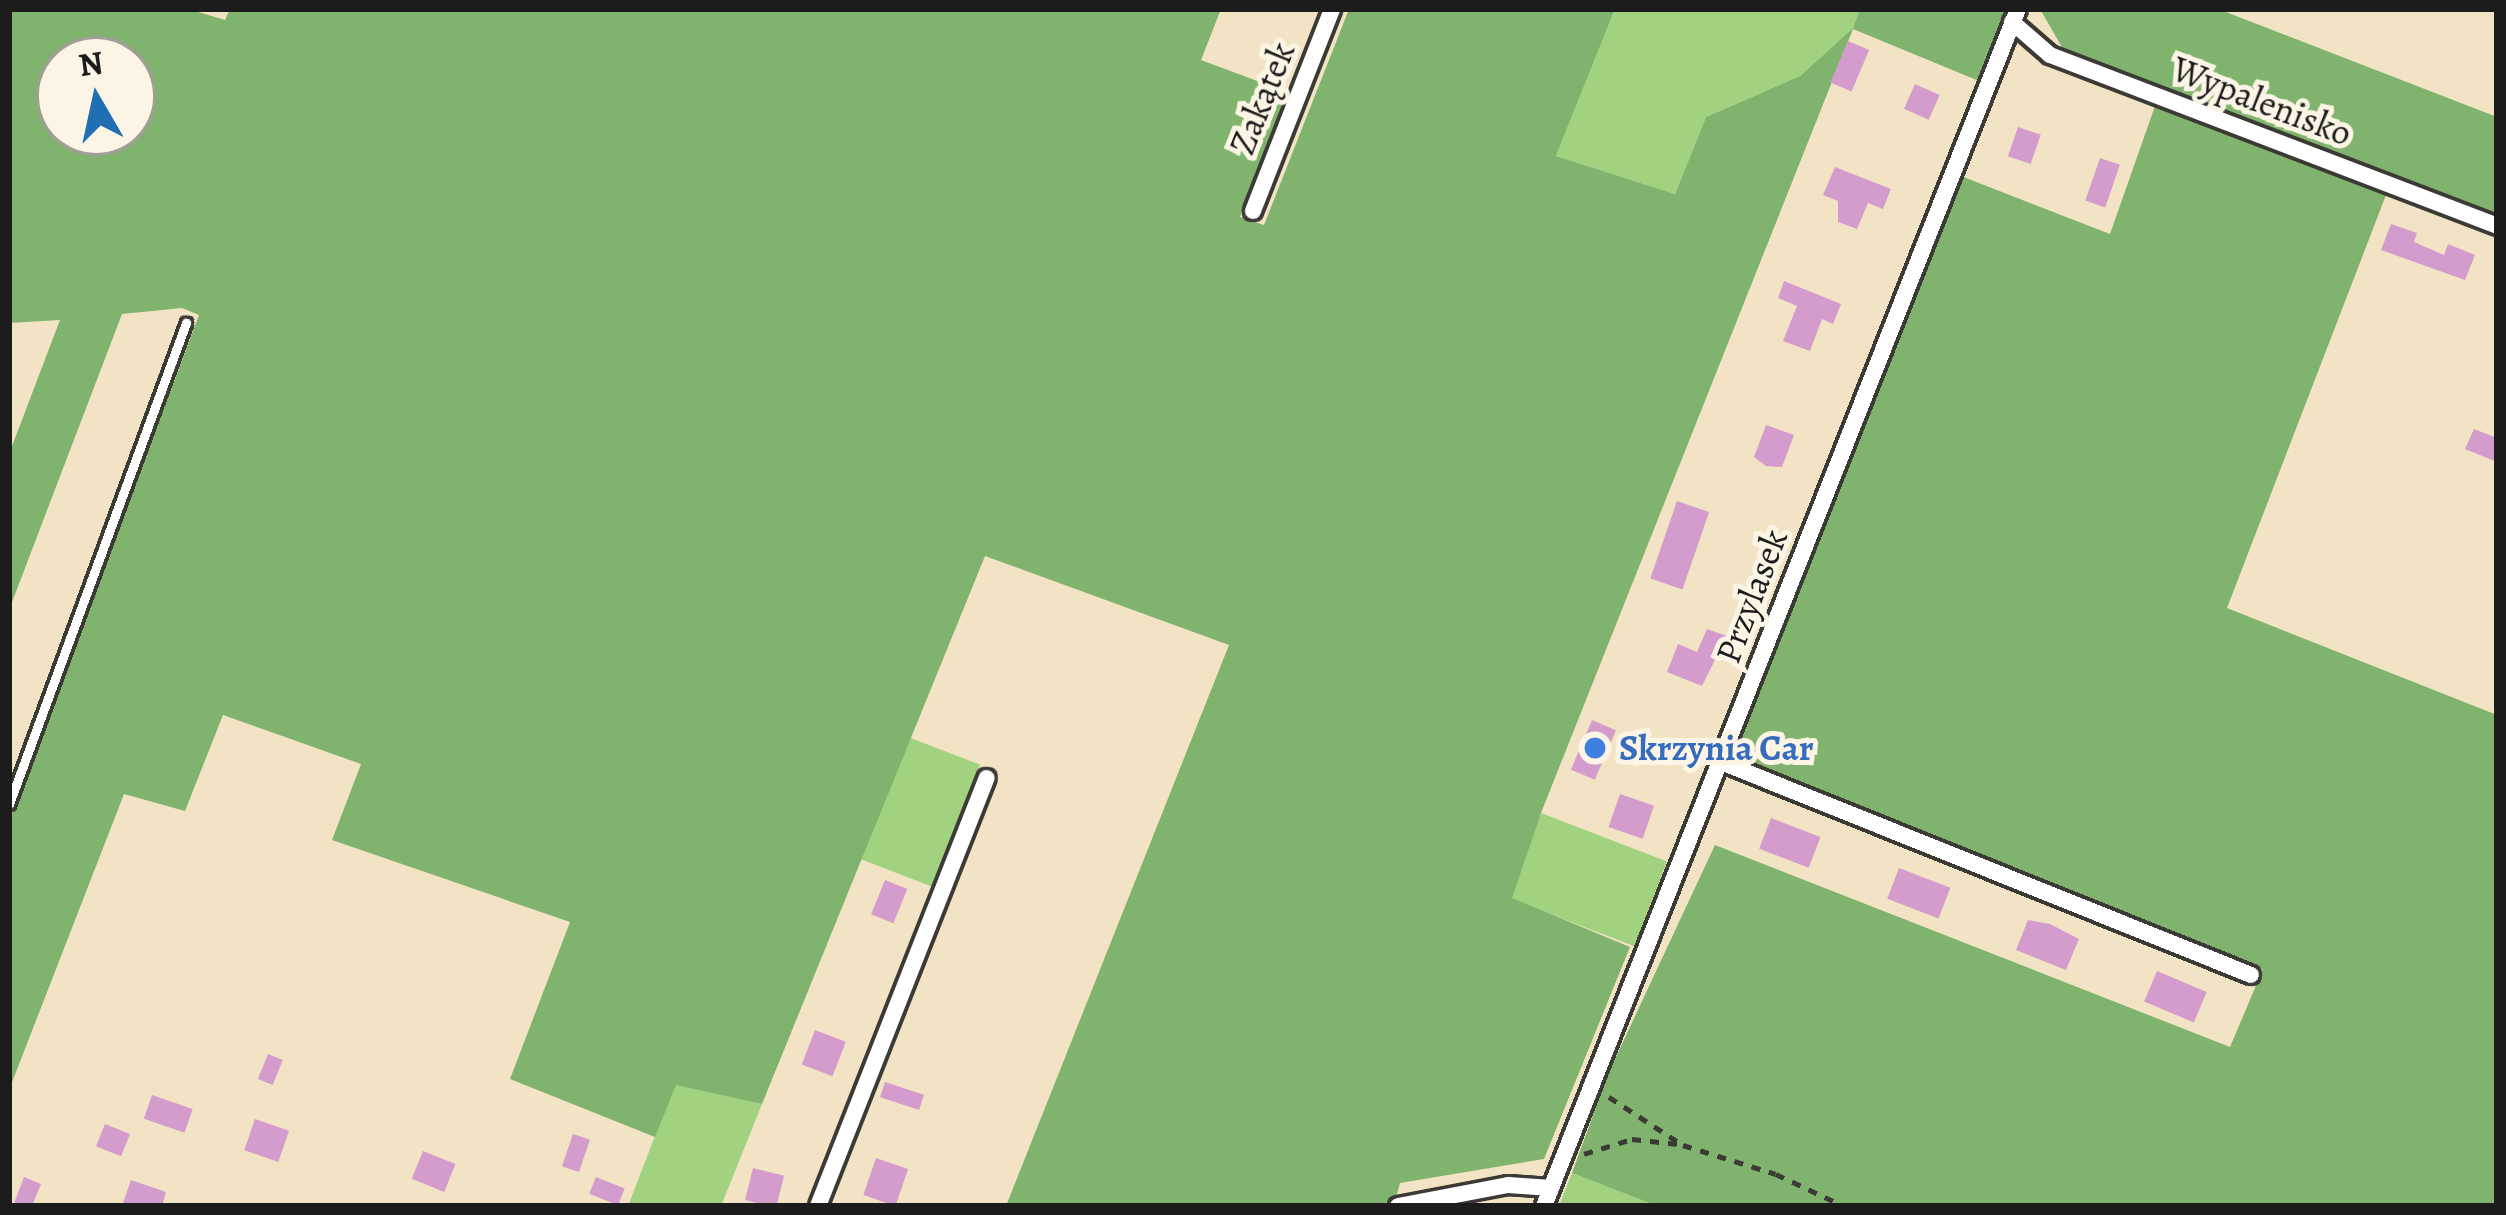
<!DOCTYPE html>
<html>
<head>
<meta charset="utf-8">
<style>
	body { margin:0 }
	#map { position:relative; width:2506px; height:1215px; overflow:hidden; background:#f2e3c4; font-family:Alegreya,serif }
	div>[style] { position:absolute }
	.green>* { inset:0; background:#a1d280; transform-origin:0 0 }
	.forest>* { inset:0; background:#80b46e }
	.building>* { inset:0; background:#d49ccc; transform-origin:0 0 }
	.path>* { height:4.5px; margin-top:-2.25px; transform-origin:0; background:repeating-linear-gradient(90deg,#3c3a35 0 9px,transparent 0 18px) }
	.roads { filter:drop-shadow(3px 0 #3c3a35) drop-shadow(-3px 0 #3c3a35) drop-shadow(0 3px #3c3a35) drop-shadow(0 -3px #3c3a35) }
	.lane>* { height:9px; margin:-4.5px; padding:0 4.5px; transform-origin:4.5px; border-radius:4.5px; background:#fff }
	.street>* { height:16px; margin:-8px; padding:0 8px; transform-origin:8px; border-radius:8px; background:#fff }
	.dots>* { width:33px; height:33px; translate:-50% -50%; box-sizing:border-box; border:6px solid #fcf5e5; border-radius:50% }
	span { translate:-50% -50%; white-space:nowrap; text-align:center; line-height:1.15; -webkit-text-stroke:10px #fcf5e5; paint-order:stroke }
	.street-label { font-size:36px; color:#1c1c1c }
	.shop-label { font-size:36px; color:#366cbe; font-weight:700 }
	.left { translate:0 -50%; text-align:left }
	.frame { position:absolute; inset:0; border:12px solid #1c1c1c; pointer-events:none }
	.north { position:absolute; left:36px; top:36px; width:120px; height:120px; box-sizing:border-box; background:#fcf5e5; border:3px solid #a29e95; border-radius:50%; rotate:351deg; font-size:33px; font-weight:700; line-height:48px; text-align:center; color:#1c1c1c }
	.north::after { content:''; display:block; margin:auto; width:42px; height:54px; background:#1f6fb2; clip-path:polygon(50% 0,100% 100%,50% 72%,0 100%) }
</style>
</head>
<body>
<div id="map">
	<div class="green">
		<div style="clip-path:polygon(1615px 9px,1860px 9px,1853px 28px,1800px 76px,1706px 117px,1675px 194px,1556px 156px)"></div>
		<div style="left:908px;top:737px;width:77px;height:131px;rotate:21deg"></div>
		<div style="left:1541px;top:813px;width:135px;height:91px;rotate:21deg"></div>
		<div style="clip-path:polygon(675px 1084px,762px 1104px,721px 1206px,628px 1206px)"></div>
		<div style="clip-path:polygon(1572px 1173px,1657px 1206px,1559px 1206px)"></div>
	</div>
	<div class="forest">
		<div style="clip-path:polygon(evenodd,9px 9px,188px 9px,225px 20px,230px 9px,1221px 9px,1201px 60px,1287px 92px,1240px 217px,1264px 225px,1349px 9px,1615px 9px,1556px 156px,1675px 194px,1706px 117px,1800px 76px,1853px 28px,1860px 9px,2007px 9px,1979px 81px,1853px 29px,1541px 813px,1512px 898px,1630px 947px,1544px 1159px,1400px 1183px,1395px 1202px,1362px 1206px,1006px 1206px,1229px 645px,985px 556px,762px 1104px,676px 1085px,655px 1137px,510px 1079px,570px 922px,332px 840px,361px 764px,223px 715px,185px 811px,124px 794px,9px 1090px,9px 822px,199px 315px,182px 308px,122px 314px,9px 610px,9px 454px,60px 320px,9px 323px,9px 9px,60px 60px,132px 60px,132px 132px,60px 132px,60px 60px)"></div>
		<div style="clip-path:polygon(2040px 9px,2218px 9px,2497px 117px,2497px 218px,2063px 49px)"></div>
		<div style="clip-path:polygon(2155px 106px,2386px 195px,2227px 608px,2497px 715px,2497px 1206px,1657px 1206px,1572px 1173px,1608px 1074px,1715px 845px,2230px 1047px,2263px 969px,1731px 757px,1961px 176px,2110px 234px)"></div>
	</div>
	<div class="building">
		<div style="left:1848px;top:41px;width:23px;height:45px;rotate:23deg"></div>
		<div style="left:1915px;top:84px;width:27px;height:27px;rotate:24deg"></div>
		<div style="left:2018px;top:127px;width:24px;height:31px;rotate:19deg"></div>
		<div style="left:2100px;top:158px;width:21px;height:45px;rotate:19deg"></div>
		<div style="clip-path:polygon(1835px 167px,1891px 189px,1883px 209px,1868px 203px,1857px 229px,1838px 222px,1838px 201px,1823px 195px)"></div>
		<div style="clip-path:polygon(2391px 224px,2417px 233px,2414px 242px,2444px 255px,2448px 244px,2475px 255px,2465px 280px,2381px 250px)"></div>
		<div style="clip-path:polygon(1784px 281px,1841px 304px,1833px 324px,1822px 319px,1810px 351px,1783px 341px,1797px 306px,1778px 298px)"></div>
		<div style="clip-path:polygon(1766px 425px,1794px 435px,1782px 467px,1766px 466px,1754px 457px)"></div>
		<div style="clip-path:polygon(2474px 429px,2497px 438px,2497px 462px,2465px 449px)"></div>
		<div style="left:1677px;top:501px;width:34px;height:82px;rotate:19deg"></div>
		<div style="clip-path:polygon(1707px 629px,1727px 636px,1702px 686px,1667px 672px,1678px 644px,1697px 652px)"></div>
		<div style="left:1592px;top:720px;width:26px;height:54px;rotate:23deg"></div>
		<div style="left:1620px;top:794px;width:36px;height:35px;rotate:19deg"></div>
		<div style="left:1771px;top:818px;width:53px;height:33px;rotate:21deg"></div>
		<div style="left:1899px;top:868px;width:55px;height:33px;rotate:21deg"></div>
		<div style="left:885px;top:880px;width:24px;height:37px;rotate:22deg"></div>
		<div style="clip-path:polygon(2028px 920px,2050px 924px,2079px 939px,2066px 970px,2016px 950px)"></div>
		<div style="left:2157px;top:971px;width:54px;height:33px;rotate:23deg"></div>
		<div style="left:815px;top:1030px;width:33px;height:37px;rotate:21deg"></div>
		<div style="left:268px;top:1054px;width:16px;height:27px;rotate:22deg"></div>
		<div style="left:885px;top:1082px;width:41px;height:16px;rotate:18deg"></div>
		<div style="left:152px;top:1095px;width:43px;height:25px;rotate:19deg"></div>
		<div style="left:255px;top:1119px;width:36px;height:33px;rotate:19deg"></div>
		<div style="left:105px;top:1124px;width:27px;height:24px;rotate:22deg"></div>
		<div style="left:573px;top:1134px;width:18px;height:34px;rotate:19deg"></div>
		<div style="left:423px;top:1151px;width:35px;height:30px;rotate:22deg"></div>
		<div style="left:876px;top:1158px;width:34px;height:39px;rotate:19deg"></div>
		<div style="left:753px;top:1168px;width:32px;height:33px;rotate:14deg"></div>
		<div style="clip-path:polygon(24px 1177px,41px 1184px,32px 1206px,13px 1206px)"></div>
		<div style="left:596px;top:1177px;width:31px;height:18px;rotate:22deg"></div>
		<div style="clip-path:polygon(131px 1180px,166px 1192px,162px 1206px,122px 1206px)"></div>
	</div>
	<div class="path">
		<div style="left:1609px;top:1097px;width:88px;rotate:33deg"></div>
		<div style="left:1683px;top:1145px;width:97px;rotate:17.3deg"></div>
		<div style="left:1776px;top:1174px;width:75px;rotate:25.2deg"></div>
		<div style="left:1584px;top:1154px;width:50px;rotate:-17.4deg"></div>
		<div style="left:1632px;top:1139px;width:46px;rotate:6.2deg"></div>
	</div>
	<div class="roads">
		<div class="lane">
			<div style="left:9px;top:804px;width:513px;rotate:-69.8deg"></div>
		</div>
		<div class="street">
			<div style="left:2012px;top:22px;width:50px;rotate:41deg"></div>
			<div style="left:2050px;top:55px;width:479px;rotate:20.9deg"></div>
			<div style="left:1253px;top:211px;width:217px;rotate:-68.6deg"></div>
			<div style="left:1721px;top:762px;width:571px;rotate:21.89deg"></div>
			<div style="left:818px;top:1206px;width:460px;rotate:-68.5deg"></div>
			<div style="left:1398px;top:1206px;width:112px;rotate:-10.8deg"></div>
			<div style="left:1508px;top:1185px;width:43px;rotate:4deg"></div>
			<div style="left:1544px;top:1206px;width:1287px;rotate:-68.4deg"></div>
		</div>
	</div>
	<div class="dots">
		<div style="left:1595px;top:748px;background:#3f7fe0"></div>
	</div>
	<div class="street-label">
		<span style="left:1262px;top:98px;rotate:-68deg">Zakątek</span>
		<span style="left:2262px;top:101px;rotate:21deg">Wypalenisko</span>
		<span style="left:1751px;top:596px;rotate:-69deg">Przylasek</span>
	</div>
	<div class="shop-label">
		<span class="left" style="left:1619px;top:748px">Skrzynia Car</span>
	</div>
	<div class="frame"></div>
	<div class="north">N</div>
</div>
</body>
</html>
